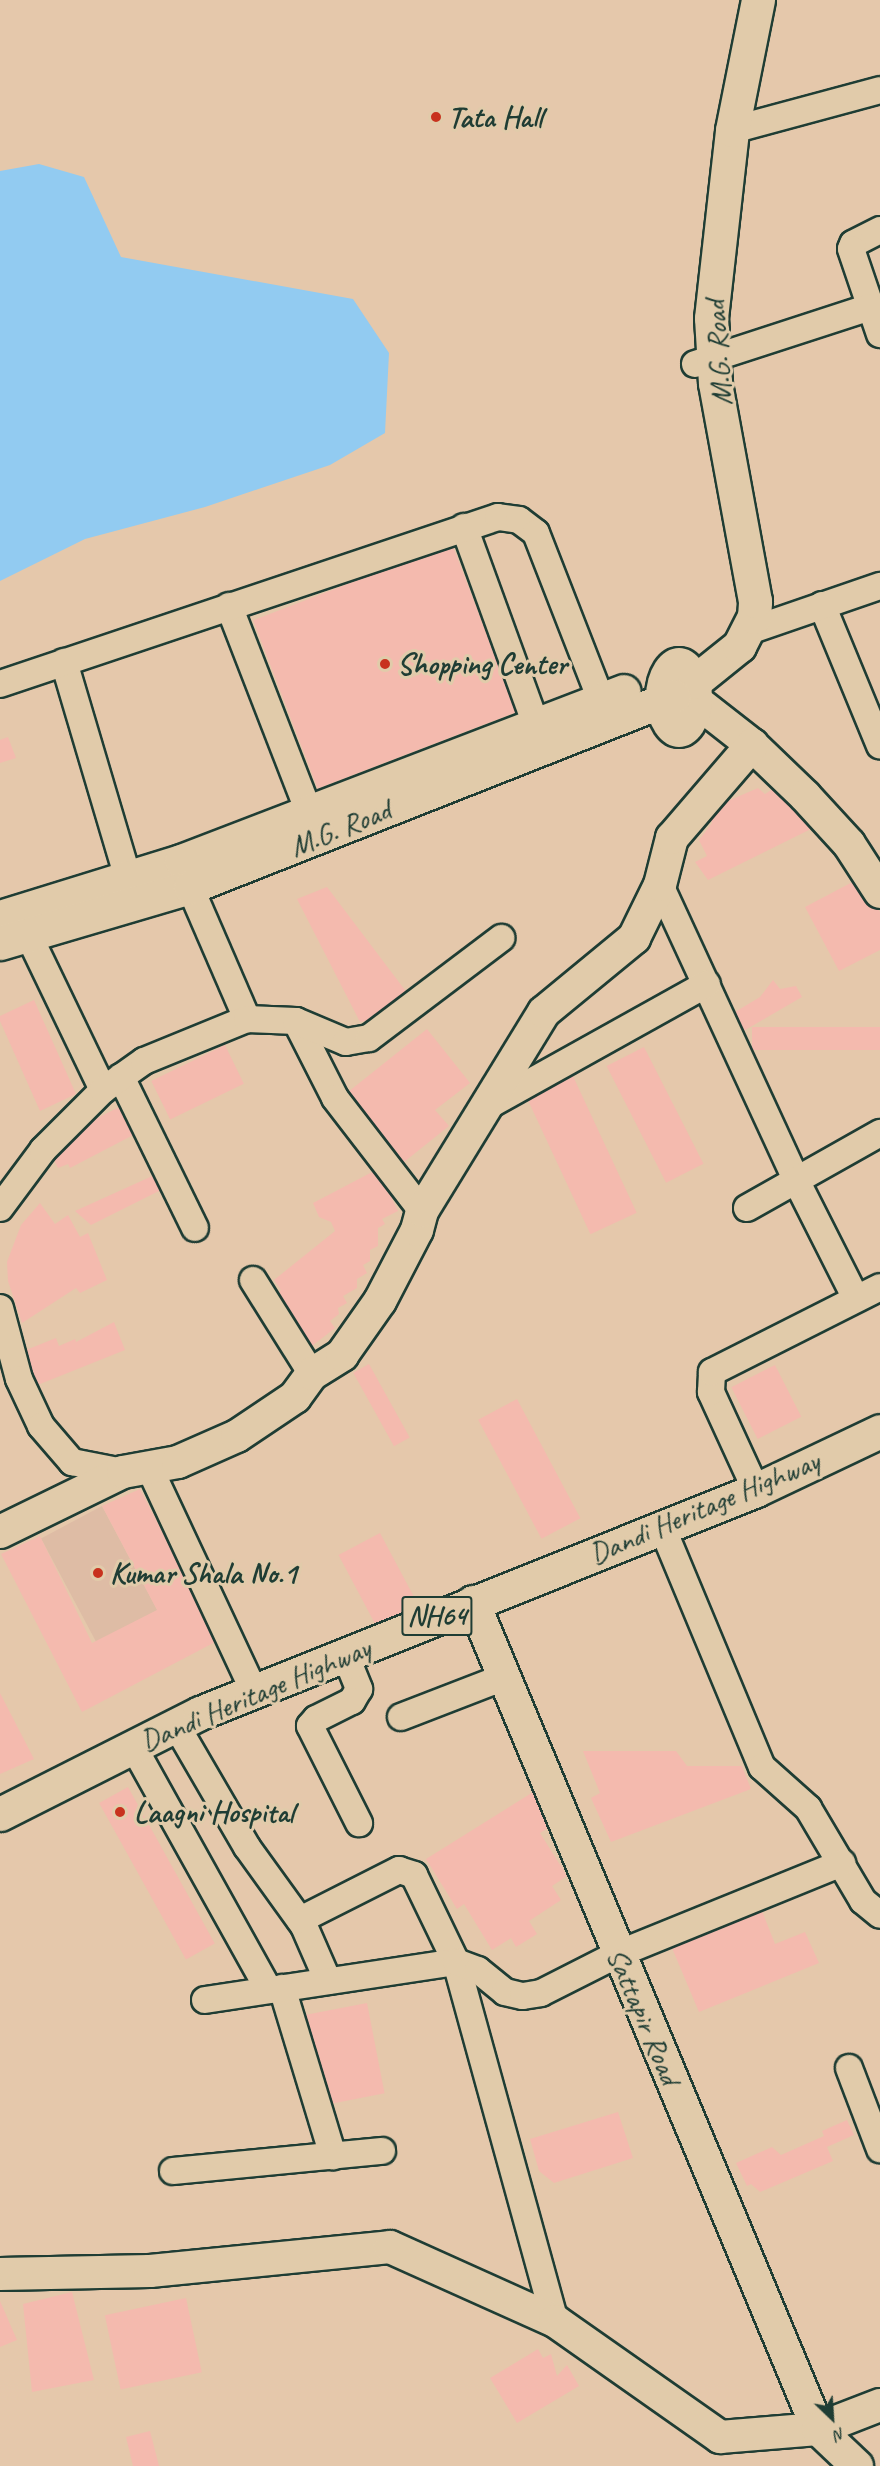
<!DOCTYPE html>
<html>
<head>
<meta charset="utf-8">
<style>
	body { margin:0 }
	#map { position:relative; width:880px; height:2466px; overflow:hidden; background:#e5c8ab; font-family:Caveat,sans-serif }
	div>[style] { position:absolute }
	.built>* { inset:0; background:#debca5; transform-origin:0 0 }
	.water>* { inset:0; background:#92cbf1 }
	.building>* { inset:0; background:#f4baae; transform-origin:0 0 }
	.roads { filter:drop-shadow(2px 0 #1f3d34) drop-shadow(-2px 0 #1f3d34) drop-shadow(0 2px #1f3d34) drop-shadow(0 -2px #1f3d34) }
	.minor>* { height:26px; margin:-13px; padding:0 13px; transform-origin:13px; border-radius:13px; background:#e1cbaa }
	.tertiary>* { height:32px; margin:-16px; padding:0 16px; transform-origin:16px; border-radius:16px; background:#e1cbaa }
	.secondary>* { height:33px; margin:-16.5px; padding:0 16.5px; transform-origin:16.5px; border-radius:16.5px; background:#e1cbaa }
	.secondary>.ring { margin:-16.5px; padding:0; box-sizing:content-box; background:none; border:33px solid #e1cbaa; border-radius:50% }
	.trunk>* { height:33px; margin:-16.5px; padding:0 16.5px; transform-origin:16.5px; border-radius:16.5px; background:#e1cbaa }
	.dots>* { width:16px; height:16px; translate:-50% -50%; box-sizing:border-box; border:3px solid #e1cbaa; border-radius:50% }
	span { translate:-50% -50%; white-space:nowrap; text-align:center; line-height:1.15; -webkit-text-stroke:6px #e1cbaa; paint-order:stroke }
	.shield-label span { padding:2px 4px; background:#e1cbaa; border:2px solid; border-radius:4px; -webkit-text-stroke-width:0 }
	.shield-label { font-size:28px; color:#1f3d34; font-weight:700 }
	.poi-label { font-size:30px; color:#1f3d34; font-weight:700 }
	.left { translate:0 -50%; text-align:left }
	.street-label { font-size:30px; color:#1f3d34 }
	.north { position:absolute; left:802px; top:2388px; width:60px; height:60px; -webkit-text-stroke:4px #e1cbaa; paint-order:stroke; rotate:155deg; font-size:16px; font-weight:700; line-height:24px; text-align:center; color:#1f3d34 }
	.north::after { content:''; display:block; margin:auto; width:21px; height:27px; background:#1f3d34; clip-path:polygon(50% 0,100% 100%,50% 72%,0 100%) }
</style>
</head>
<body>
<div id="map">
	<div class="built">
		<div style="left:102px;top:1506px;width:118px;height:69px;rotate:62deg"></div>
	</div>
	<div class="water">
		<div style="clip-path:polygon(39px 164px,84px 177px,121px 257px,353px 299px,389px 353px,385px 433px,330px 465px,205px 507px,85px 539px,0 581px,0 171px)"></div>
	</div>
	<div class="building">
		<div style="left:452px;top:544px;width:180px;height:213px;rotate:69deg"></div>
		<div style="clip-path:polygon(8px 737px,16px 758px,0 763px,0 740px)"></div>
		<div style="clip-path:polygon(776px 787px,781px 796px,786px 792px,798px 812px,812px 808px,817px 826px,708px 880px,695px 862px,707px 856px,699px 840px,712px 823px,707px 810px,758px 788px,765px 794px)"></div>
		<div style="clip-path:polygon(862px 877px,880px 912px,880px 950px,839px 971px,805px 907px)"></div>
		<div style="clip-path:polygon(327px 887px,414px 1002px,385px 1018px,360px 1022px,297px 899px)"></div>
		<div style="clip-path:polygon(773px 980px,780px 989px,796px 986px,802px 997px,740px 1033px,730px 1015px,760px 997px)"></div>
		<div style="clip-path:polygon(34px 1000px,76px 1094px,40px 1111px,0 1021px,0 1016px)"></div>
		<div style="left:880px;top:1027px;width:23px;height:128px;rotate:90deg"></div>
		<div style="clip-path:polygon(427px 1029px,470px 1083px,435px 1110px,449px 1126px,404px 1162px,348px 1092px)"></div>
		<div style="left:225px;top:1045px;width:43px;height:82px;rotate:64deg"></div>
		<div style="left:644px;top:1047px;width:131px;height:42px;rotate:63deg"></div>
		<div style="left:572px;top:1074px;width:153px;height:51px;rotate:65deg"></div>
		<div style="clip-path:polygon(125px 1104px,139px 1132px,70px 1168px,68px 1164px,58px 1168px,54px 1160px,59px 1147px,82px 1126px)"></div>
		<div style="clip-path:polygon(376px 1170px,380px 1178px,390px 1173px,401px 1194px,392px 1199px,398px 1211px,382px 1219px,385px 1224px,378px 1228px,378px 1246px,370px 1250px,370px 1261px,363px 1265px,367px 1273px,357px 1279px,357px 1288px,343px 1296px,347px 1303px,338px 1308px,339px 1314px,330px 1321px,335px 1328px,312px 1346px,273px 1297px,281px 1290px,274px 1280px,335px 1231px,331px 1222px,319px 1217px,313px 1203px)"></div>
		<div style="clip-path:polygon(159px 1173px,167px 1187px,91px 1225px,75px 1211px)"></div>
		<div style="clip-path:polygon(40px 1203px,55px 1224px,68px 1215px,80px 1237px,88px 1233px,107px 1280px,80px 1293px,76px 1288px,22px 1323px,8px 1281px,7px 1262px,21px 1225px)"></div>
		<div style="clip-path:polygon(114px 1322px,125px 1350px,35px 1386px,21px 1352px,56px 1338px,59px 1346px,75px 1339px,76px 1342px)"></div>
		<div style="left:369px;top:1364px;width:84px;height:18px;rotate:61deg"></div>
		<div style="left:775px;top:1365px;width:58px;height:49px;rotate:63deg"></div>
		<div style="left:517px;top:1399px;width:135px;height:44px;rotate:62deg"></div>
		<div style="clip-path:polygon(140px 1489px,219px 1640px,82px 1712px,1px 1554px,40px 1536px,92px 1643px,157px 1610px,102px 1506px)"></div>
		<div style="left:380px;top:1533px;width:81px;height:47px;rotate:62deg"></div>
		<div style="clip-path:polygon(0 1693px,34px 1759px,0 1774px)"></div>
		<div style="clip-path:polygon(583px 1751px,676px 1751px,687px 1766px,742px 1766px,751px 1789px,611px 1842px,591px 1798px,600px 1793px)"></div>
		<div style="left:128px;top:1787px;width:179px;height:33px;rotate:61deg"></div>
		<div style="clip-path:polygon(541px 1787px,561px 1820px,540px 1833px,567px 1876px,552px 1886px,561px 1900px,529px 1921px,537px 1934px,516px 1947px,511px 1938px,492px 1950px,464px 1904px,457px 1909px,426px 1859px)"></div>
		<div style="clip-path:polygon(762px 1911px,775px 1944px,805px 1932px,819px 1963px,699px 2012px,672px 1948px)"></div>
		<div style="left:367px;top:2003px;width:92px;height:62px;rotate:79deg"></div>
		<div style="clip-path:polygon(618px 2112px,633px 2158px,554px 2183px,539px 2171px,530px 2139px)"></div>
		<div style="clip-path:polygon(847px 2120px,854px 2135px,827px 2147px,833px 2161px,760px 2192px,751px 2184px,747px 2186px,736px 2163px,772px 2147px,781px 2155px,824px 2136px,822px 2131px)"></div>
		<div style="clip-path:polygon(72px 2292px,94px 2380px,32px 2392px,23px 2304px)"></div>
		<div style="left:186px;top:2298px;width:76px;height:83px;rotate:78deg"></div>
		<div style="clip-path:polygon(0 2301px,17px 2340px,0 2347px)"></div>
		<div style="clip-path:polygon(538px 2349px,543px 2358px,551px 2354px,557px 2376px,567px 2365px,579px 2386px,517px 2423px,490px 2378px)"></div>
		<div style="clip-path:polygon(150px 2431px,159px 2466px,133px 2466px,126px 2437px)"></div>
	</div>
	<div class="roads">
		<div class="minor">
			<div style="left:732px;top:130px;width:153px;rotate:-15.1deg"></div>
			<div style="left:880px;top:230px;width:30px;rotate:153deg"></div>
			<div style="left:853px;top:244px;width:5px;rotate:112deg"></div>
			<div style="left:851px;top:249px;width:90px;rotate:71.2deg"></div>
			<div style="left:695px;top:364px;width:184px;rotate:-18deg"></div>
			<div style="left:464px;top:527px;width:211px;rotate:70deg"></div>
			<div style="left:822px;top:605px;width:152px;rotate:67.6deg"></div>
			<div style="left:229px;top:606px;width:221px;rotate:68.8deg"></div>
			<div style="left:749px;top:631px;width:139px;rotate:-19deg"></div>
			<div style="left:64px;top:662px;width:225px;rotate:73.5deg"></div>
			<div style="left:0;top:684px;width:525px;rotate:-18.54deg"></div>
			<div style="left:498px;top:517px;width:21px;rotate:8deg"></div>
			<div style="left:519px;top:520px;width:21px;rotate:37deg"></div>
			<div style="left:536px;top:533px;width:179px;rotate:68.7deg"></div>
			<div style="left:660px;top:885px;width:325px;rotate:65.2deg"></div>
			<div style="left:796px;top:1180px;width:133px;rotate:63.2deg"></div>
			<div style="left:190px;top:887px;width:144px;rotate:66.6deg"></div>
			<div style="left:28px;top:934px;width:173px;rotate:64.3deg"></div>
			<div style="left:296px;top:1021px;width:86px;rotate:63.1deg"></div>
			<div style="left:335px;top:1098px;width:143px;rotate:52.4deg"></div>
			<div style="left:121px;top:1077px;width:168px;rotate:63.9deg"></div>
			<div style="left:484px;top:1108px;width:255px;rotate:-29.1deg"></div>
			<div style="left:0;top:1208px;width:72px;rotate:-53.4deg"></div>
			<div style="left:43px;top:1150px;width:85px;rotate:-45deg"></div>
			<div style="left:103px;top:1090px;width:50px;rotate:-35.3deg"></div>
			<div style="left:144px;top:1061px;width:111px;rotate:-22.2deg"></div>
			<div style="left:247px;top:1019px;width:49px;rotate:2.3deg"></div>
			<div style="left:296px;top:1021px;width:54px;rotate:22.8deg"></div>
			<div style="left:346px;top:1042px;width:23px;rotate:-10deg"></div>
			<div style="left:369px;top:1038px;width:166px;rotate:-37.1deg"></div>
			<div style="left:747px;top:1208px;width:153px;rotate:-29.4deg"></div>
			<div style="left:253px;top:1280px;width:111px;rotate:57.9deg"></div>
			<div style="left:0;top:1308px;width:73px;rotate:75deg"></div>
			<div style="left:19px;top:1379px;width:52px;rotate:64.9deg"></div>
			<div style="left:41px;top:1426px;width:48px;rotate:49.3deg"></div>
			<div style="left:72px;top:1462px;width:52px;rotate:11.1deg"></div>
			<div style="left:149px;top:1467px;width:247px;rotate:64.9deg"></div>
			<div style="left:756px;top:1490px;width:108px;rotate:-114.7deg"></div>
			<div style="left:711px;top:1392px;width:20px;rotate:-87deg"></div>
			<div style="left:712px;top:1372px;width:188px;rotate:-26.8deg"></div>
			<div style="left:662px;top:1527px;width:260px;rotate:67.4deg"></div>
			<div style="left:762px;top:1767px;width:62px;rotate:41.7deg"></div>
			<div style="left:808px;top:1808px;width:108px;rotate:59.4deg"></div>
			<div style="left:863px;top:1901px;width:22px;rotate:39deg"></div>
			<div style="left:345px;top:1654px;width:38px;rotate:68deg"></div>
			<div style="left:359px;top:1689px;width:14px;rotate:120deg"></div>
			<div style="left:352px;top:1701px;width:40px;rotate:153.4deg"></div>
			<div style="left:316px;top:1719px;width:9px;rotate:131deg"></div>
			<div style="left:310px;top:1726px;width:109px;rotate:63.2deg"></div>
			<div style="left:401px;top:1717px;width:110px;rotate:-21.2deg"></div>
			<div style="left:176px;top:1725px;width:141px;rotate:59.8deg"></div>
			<div style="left:247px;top:1847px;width:97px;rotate:54.2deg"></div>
			<div style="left:304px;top:1926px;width:60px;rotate:66.4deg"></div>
			<div style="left:133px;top:1746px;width:279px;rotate:60.9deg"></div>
			<div style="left:300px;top:1920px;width:111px;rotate:-26.8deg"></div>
			<div style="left:399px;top:1870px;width:16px;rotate:18deg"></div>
			<div style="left:414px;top:1875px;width:97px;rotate:64.2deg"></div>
			<div style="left:456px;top:1962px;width:372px;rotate:74.6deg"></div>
			<div style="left:282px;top:1988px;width:176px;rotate:73.1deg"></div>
			<div style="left:205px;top:2000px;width:254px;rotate:-8.6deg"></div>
			<div style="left:456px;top:1962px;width:23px;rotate:20deg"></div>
			<div style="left:478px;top:1970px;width:35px;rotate:39deg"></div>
			<div style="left:505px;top:1992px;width:18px;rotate:13deg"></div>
			<div style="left:523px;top:1996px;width:18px;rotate:-9deg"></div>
			<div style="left:541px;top:1993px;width:86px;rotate:-26.9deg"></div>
			<div style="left:618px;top:1954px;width:242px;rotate:-22.1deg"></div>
			<div style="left:849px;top:2068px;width:87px;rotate:69.1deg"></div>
			<div style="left:173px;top:2171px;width:210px;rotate:-5.5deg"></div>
		</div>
		<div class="tertiary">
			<div style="left:687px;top:694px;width:83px;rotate:38.1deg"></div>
			<div style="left:752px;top:745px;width:74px;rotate:43.9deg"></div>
			<div style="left:805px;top:796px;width:65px;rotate:47.5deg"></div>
			<div style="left:849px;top:844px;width:57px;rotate:57.1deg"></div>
			<div style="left:0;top:1532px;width:137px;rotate:-26deg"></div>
			<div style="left:123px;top:1472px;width:56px;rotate:-10.3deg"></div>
			<div style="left:178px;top:1462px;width:64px;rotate:-23.8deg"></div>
			<div style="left:237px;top:1436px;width:70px;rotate:-33.9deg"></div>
			<div style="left:295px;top:1397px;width:29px;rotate:-54deg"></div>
			<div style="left:312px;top:1374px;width:36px;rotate:-32deg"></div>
			<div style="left:342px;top:1355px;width:66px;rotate:-54.9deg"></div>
			<div style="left:380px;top:1301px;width:80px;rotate:-62.5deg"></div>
			<div style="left:417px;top:1230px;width:20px;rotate:-75deg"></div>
			<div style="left:422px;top:1211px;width:233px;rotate:-58.5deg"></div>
			<div style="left:544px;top:1012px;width:117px;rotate:-39.4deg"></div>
			<div style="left:634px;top:938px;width:59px;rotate:-63.9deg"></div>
			<div style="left:660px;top:885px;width:49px;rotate:-75.7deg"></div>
			<div style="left:672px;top:838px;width:123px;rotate:-49.3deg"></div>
			<div style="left:473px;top:1602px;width:896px;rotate:67.36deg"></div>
			<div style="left:818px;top:2429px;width:54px;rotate:43.5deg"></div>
			<div style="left:0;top:2274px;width:150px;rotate:-1.1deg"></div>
			<div style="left:150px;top:2271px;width:241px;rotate:-5.7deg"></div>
			<div style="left:390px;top:2247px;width:181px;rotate:24.2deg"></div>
			<div style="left:555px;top:2321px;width:202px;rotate:35.1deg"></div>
			<div style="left:720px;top:2437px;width:98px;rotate:-4.7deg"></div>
			<div style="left:818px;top:2429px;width:66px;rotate:-21.2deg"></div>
		</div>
		<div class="secondary">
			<div class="ring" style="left:662px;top:664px;width:-1px;height:-1px"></div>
			<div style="left:694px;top:682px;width:58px;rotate:-38.7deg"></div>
			<div style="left:739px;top:646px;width:33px;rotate:-63deg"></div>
			<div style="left:754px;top:617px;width:16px;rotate:-86deg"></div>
			<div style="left:755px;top:601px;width:222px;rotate:-100.4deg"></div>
			<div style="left:715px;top:383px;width:65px;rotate:-93.5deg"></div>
			<div style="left:711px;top:318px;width:189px;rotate:-83.6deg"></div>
			<div style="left:732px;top:130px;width:133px;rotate:-78.7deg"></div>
			<div style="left:0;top:917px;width:189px;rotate:-17.2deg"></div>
			<div style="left:181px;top:861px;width:474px;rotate:-21deg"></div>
			<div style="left:0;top:943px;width:198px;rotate:-16.4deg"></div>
			<div style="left:190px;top:887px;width:520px;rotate:-21.54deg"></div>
		</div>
		<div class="trunk">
			<div style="left:0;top:1814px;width:224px;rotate:-26.8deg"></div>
			<div style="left:200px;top:1713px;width:599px;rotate:-21.85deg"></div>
			<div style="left:756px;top:1490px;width:137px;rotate:-25.4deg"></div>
		</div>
	</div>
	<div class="dots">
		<div style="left:436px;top:117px;background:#c8321e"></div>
		<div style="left:385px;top:664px;background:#c8321e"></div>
		<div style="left:98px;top:1573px;background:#c8321e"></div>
		<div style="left:120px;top:1812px;background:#c8321e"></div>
	</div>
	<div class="shield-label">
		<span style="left:437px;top:1616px">NH64</span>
	</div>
	<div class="poi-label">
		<span class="left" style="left:448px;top:117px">Tata Hall</span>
		<span class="left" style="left:397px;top:664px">Shopping Center</span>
		<span class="left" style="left:110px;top:1573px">Kumar Shala No.1</span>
		<span class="left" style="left:134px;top:1812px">Laagni Hospital</span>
	</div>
	<div class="street-label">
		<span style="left:718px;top:353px;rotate:-94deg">M.G. Road</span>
		<span style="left:340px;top:828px;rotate:-22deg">M.G. Road</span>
		<span style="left:704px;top:1507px;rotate:-23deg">Dandi Heritage Highway</span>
		<span style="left:255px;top:1694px;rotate:-23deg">Dandi Heritage Highway</span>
		<span style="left:644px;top:2016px;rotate:67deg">Sattapir Road</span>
	</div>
	<div class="north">N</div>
</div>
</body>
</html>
